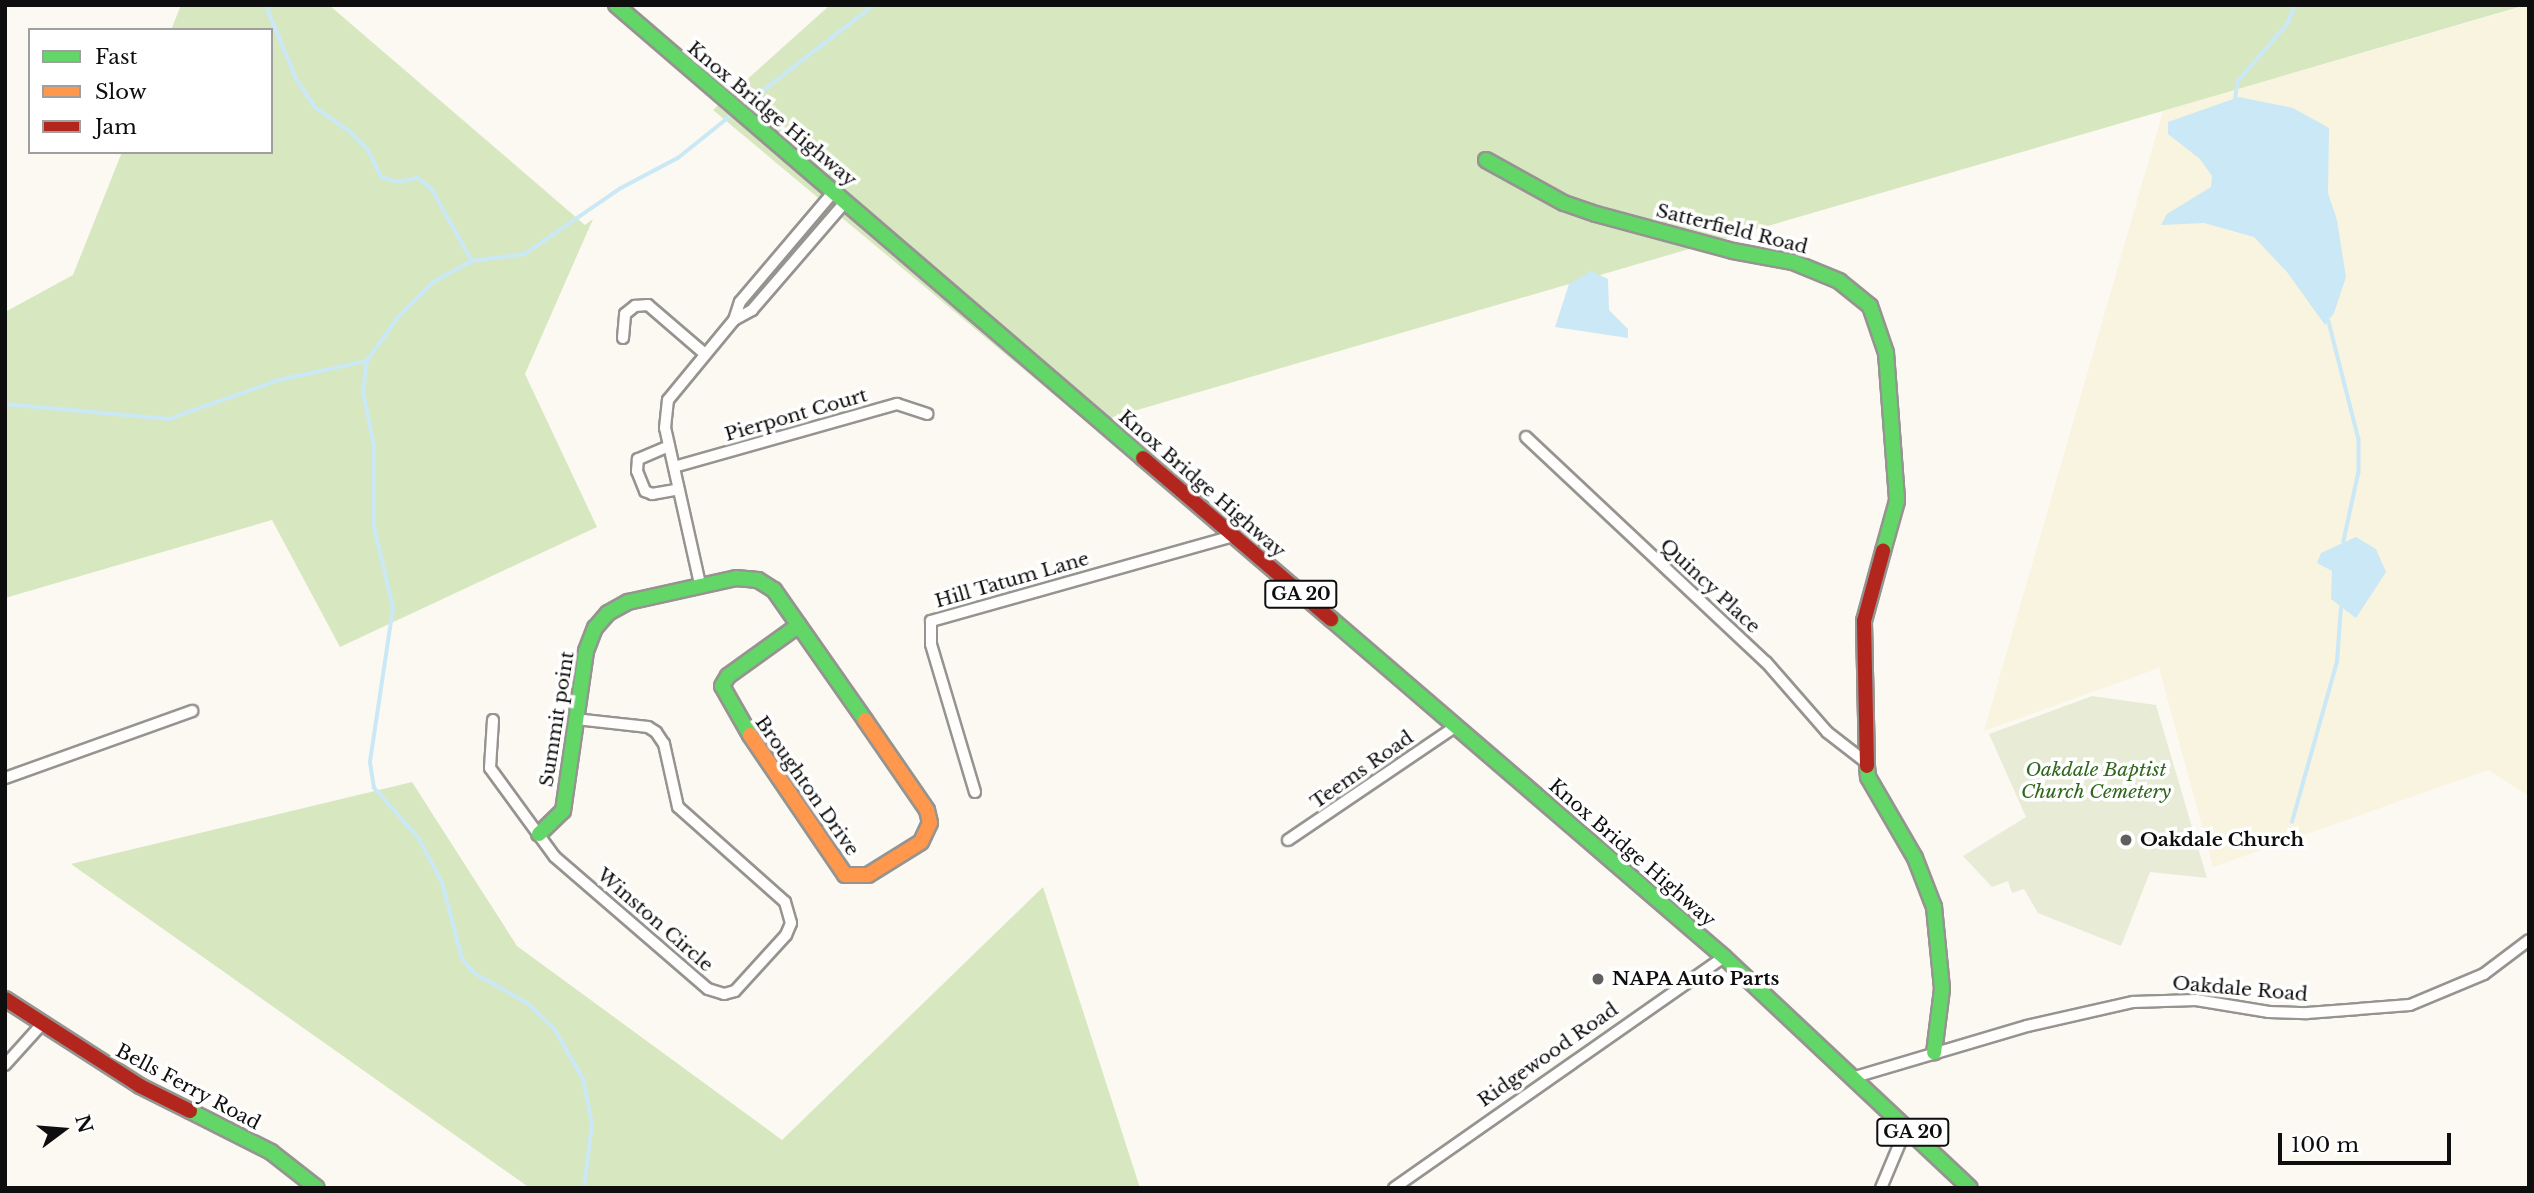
<!DOCTYPE html>
<html>
<head>
<meta charset="utf-8">
<style>
	body { margin:0 }
	#map { position:relative; width:2534px; height:1193px; overflow:hidden; background:#fcf9f2; font-family:"Libre Baskerville",serif }
	div>[style] { position:absolute }
	.farmland>* { inset:0; background:#f8f4df }
	.forest>* { inset:0; background:#d7e8c0 }
	.cemetery>* { inset:0; background:#e8ecd6 }
	.water>* { inset:0; background:#cae8f5 }
	.stream>* { height:3.5px; margin:-1.75px; padding:0 1.75px; transform-origin:1.75px; border-radius:1.75px; background:#cae8f5 }
	.roads { filter:drop-shadow(2px 0 #959491) drop-shadow(-2px 0 #959491) drop-shadow(0 2px #959491) drop-shadow(0 -2px #959491) }
	.street>* { height:10px; margin:-5px; padding:0 5px; transform-origin:5px; border-radius:5px; background:#fffefd }
	.fast>* { height:14px; margin:-7px; padding:0 7px; transform-origin:7px; border-radius:7px; background:#63d668 }
	.slow>* { height:14px; margin:-7px; padding:0 7px; transform-origin:7px; border-radius:7px; background:#ff974d }
	.jam>* { height:14px; margin:-7px; padding:0 7px; transform-origin:7px; border-radius:7px; background:#b3261e }
	.dots>* { width:19px; height:19px; translate:-50% -50%; box-sizing:border-box; border:4px solid #fff; border-radius:50% }
	span { translate:-50% -50%; white-space:nowrap; text-align:center; line-height:1.15; -webkit-text-stroke:7px #fff; paint-order:stroke }
	.shield-label span { padding:2px 5px; background:#fff; border:2px solid; border-radius:5px; -webkit-text-stroke-width:0 }
	.shield-label { font-size:18px; color:#0e0e0e; font-weight:700 }
	.street-label { font-size:19px; color:#0e0e0e }
	.park-label { font-size:19px; color:#30661e; font-style:italic }
	.poi-label { font-size:19px; color:#0e0e0e; font-weight:700 }
	.left { translate:0 -50%; text-align:left }
	.frame { position:absolute; inset:0; border:7px solid #0e0e0e; pointer-events:none }
	.legend { position:absolute; left:28px; top:28px; width:245px; height:126px; box-sizing:border-box; background:#fff; border:2px solid #9f9f9f; margin:0; padding:9px 12px; list-style:none; font-size:21px; color:#0e0e0e }
	.legend li { display:flex; align-items:center; gap:14px; height:35px }
	.legend b { width:35px; border:2px solid #9f9f9f }
	.north { position:absolute; left:28px; top:1095px; width:70px; height:70px; -webkit-text-stroke:5px #fff; paint-order:stroke; rotate:74deg; font-size:19px; font-weight:700; line-height:28px; text-align:center; color:#0e0e0e }
	.north::after { content:''; display:block; margin:auto; width:24px; height:32px; background:#0e0e0e; clip-path:polygon(50% 0,100% 100%,50% 72%,0 100%) }
	.scale { position:absolute; left:2278px; top:1133px; width:173px; height:32px; box-sizing:border-box; border:4px solid #0e0e0e; border-top:0; padding-left:9px; font-size:21px; line-height:24px; white-space:nowrap; color:#0e0e0e; -webkit-text-stroke:5px #fff; paint-order:stroke }
</style>
</head>
<body>
<div id="map">
	<div class="farmland">
		<div style="clip-path:polygon(2529px 5px,2529px 796px,2488px 770px,2213px 867px,2159px 668px,1984px 731px,2163px 111px)"></div>
	</div>
	<div class="forest">
		<div style="clip-path:polygon(181px 5px,329px 5px,585px 225px,593px 219px,525px 374px,597px 527px,340px 647px,272px 520px,5px 598px,5px 312px,73px 275px,122px 152px,271px 152px,271px 30px,171px 30px)"></div>
		<div style="clip-path:polygon(830px 5px,2526px 5px,1089px 424px,713px 110px)"></div>
		<div style="clip-path:polygon(412px 782px,517px 946px,782px 1140px,1043px 887px,1140px 1188px,530px 1188px,71px 864px)"></div>
	</div>
	<div class="cemetery">
		<div style="clip-path:polygon(2092px 696px,2156px 705px,2207px 878px,2150px 872px,2121px 946px,2038px 913px,2024px 889px,2012px 893px,2008px 881px,1992px 887px,1963px 856px,2026px 817px,1989px 734px)"></div>
	</div>
	<div class="water">
		<div style="clip-path:polygon(2239px 97px,2293px 108px,2329px 128px,2328px 193px,2337px 220px,2346px 277px,2334px 313px,2325px 325px,2287px 272px,2254px 237px,2204px 223px,2161px 225px,2167px 214px,2211px 187px,2212px 176px,2200px 159px,2168px 134px,2168px 122px)"></div>
		<div style="clip-path:polygon(1591px 271px,1608px 279px,1609px 310px,1628px 329px,1628px 338px,1555px 327px,1569px 284px)"></div>
		<div style="clip-path:polygon(2356px 537px,2376px 549px,2386px 572px,2356px 618px,2331px 599px,2332px 571px,2317px 563px,2321px 553px)"></div>
	</div>
	<div class="stream">
		<div style="left:266px;top:5px;width:81px;rotate:67.5deg"></div>
		<div style="left:297px;top:80px;width:32px;rotate:56deg"></div>
		<div style="left:315px;top:107px;width:45px;rotate:35.1deg"></div>
		<div style="left:352px;top:133px;width:23px;rotate:47deg"></div>
		<div style="left:368px;top:150px;width:30px;rotate:63deg"></div>
		<div style="left:382px;top:177px;width:16px;rotate:18deg"></div>
		<div style="left:397px;top:182px;width:21px;rotate:-11deg"></div>
		<div style="left:418px;top:178px;width:18px;rotate:38deg"></div>
		<div style="left:432px;top:189px;width:82px;rotate:60.9deg"></div>
		<div style="left:2235px;top:99px;width:18px;rotate:-81deg"></div>
		<div style="left:2238px;top:81px;width:77px;rotate:-49.2deg"></div>
		<div style="left:2288px;top:23px;width:19px;rotate:-69deg"></div>
		<div style="left:743px;top:106px;width:165px;rotate:-37.6deg"></div>
		<div style="left:2329px;top:322px;width:122px;rotate:75.7deg"></div>
		<div style="left:2359px;top:440px;width:32px;rotate:90deg"></div>
		<div style="left:2359px;top:472px;width:71px;rotate:102.3deg"></div>
		<div style="left:5px;top:404px;width:165px;rotate:5.2deg"></div>
		<div style="left:169px;top:419px;width:117px;rotate:-19.5deg"></div>
		<div style="left:279px;top:380px;width:90px;rotate:-12.2deg"></div>
		<div style="left:2292px;top:822px;width:166px;rotate:-74.3deg"></div>
		<div style="left:2337px;top:662px;width:54px;rotate:-85.8deg"></div>
		<div style="left:584px;top:1188px;width:64px;rotate:-82.9deg"></div>
		<div style="left:592px;top:1124px;width:46px;rotate:-101.3deg"></div>
		<div style="left:583px;top:1079px;width:58px;rotate:-120.1deg"></div>
		<div style="left:554px;top:1029px;width:36px;rotate:-136deg"></div>
		<div style="left:528px;top:1004px;width:61px;rotate:-150.5deg"></div>
		<div style="left:475px;top:974px;width:20px;rotate:-131deg"></div>
		<div style="left:462px;top:959px;width:79px;rotate:-104.7deg"></div>
		<div style="left:442px;top:883px;width:50px;rotate:-117.6deg"></div>
		<div style="left:419px;top:839px;width:68px;rotate:-131.4deg"></div>
		<div style="left:374px;top:788px;width:26px;rotate:-99deg"></div>
		<div style="left:370px;top:762px;width:156px;rotate:-81.5deg"></div>
		<div style="left:393px;top:608px;width:83px;rotate:-103.2deg"></div>
		<div style="left:374px;top:527px;width:80px;rotate:-90deg"></div>
		<div style="left:374px;top:447px;width:56px;rotate:-101.3deg"></div>
		<div style="left:363px;top:392px;width:31px;rotate:-83deg"></div>
		<div style="left:367px;top:361px;width:50px;rotate:-54.7deg"></div>
		<div style="left:396px;top:320px;width:53px;rotate:-45.8deg"></div>
		<div style="left:433px;top:282px;width:44px;rotate:-28.3deg"></div>
		<div style="left:472px;top:261px;width:53px;rotate:-7.5deg"></div>
		<div style="left:525px;top:254px;width:116px;rotate:-34.5deg"></div>
		<div style="left:621px;top:188px;width:64px;rotate:-27.8deg"></div>
		<div style="left:678px;top:158px;width:72px;rotate:-38.8deg"></div>
	</div>
	<div class="roads">
		<div class="street">
			<div style="left:734px;top:320px;width:19px;rotate:-72deg"></div>
			<div style="left:740px;top:302px;width:145px;rotate:-49.7deg"></div>
			<div style="left:623px;top:338px;width:24px;rotate:-85deg"></div>
			<div style="left:625px;top:314px;width:13px;rotate:-39deg"></div>
			<div style="left:635px;top:306px;width:13px;rotate:-4deg"></div>
			<div style="left:648px;top:305px;width:75px;rotate:40.7deg"></div>
			<div style="left:1526px;top:437px;width:329px;rotate:43.2deg"></div>
			<div style="left:1766px;top:662px;width:93px;rotate:48.9deg"></div>
			<div style="left:1827px;top:732px;width:51px;rotate:37.8deg"></div>
			<div style="left:669px;top:446px;width:34px;rotate:157deg"></div>
			<div style="left:638px;top:459px;width:12px;rotate:95deg"></div>
			<div style="left:637px;top:471px;width:22px;rotate:68deg"></div>
			<div style="left:645px;top:491px;width:8px;rotate:23deg"></div>
			<div style="left:652px;top:494px;width:27px;rotate:-10deg"></div>
			<div style="left:674px;top:467px;width:232px;rotate:-15.8deg"></div>
			<div style="left:897px;top:404px;width:32px;rotate:18deg"></div>
			<div style="left:700px;top:584px;width:160px;rotate:-102.6deg"></div>
			<div style="left:665px;top:428px;width:28px;rotate:-84deg"></div>
			<div style="left:668px;top:400px;width:104px;rotate:-50.5deg"></div>
			<div style="left:734px;top:320px;width:21px;rotate:-29deg"></div>
			<div style="left:752px;top:310px;width:144px;rotate:-49.2deg"></div>
			<div style="left:493px;top:720px;width:48px;rotate:93.6deg"></div>
			<div style="left:490px;top:768px;width:110px;rotate:53.9deg"></div>
			<div style="left:555px;top:857px;width:202px;rotate:40.8deg"></div>
			<div style="left:708px;top:989px;width:17px;rotate:17deg"></div>
			<div style="left:724px;top:994px;width:11px;rotate:-15deg"></div>
			<div style="left:735px;top:991px;width:76px;rotate:-47.7deg"></div>
			<div style="left:786px;top:935px;width:13px;rotate:-67deg"></div>
			<div style="left:791px;top:923px;width:22px;rotate:-106deg"></div>
			<div style="left:785px;top:902px;width:143px;rotate:-138.4deg"></div>
			<div style="left:678px;top:807px;width:65px;rotate:-102.5deg"></div>
			<div style="left:664px;top:744px;width:14px;rotate:-124deg"></div>
			<div style="left:656px;top:732px;width:9px;rotate:-148deg"></div>
			<div style="left:648px;top:727px;width:72px;rotate:-173.7deg"></div>
			<div style="left:5px;top:778px;width:199px;rotate:-19.7deg"></div>
			<div style="left:975px;top:792px;width:154px;rotate:-106.6deg"></div>
			<div style="left:931px;top:644px;width:23px;rotate:-90deg"></div>
			<div style="left:931px;top:621px;width:314px;rotate:-15.7deg"></div>
			<div style="left:1288px;top:840px;width:202px;rotate:-34.1deg"></div>
			<div style="left:5px;top:1065px;width:57px;rotate:-47.9deg"></div>
			<div style="left:1855px;top:1077px;width:179px;rotate:-16.5deg"></div>
			<div style="left:2027px;top:1026px;width:109px;rotate:-12.8deg"></div>
			<div style="left:2133px;top:1002px;width:63px;rotate:-1.8deg"></div>
			<div style="left:2196px;top:1000px;width:74px;rotate:9.3deg"></div>
			<div style="left:2269px;top:1012px;width:38px;rotate:2deg"></div>
			<div style="left:2307px;top:1013px;width:103px;rotate:-4.4deg"></div>
			<div style="left:2410px;top:1005px;width:80px;rotate:-22.7deg"></div>
			<div style="left:2484px;top:974px;width:56px;rotate:-37.1deg"></div>
			<div style="left:1394px;top:1188px;width:403px;rotate:-35deg"></div>
			<div style="left:1881px;top:1188px;width:67px;rotate:-67.2deg"></div>
		</div>
		<div class="fast">
			<div style="left:616px;top:5px;width:695px;rotate:40.68deg"></div>
			<div style="left:1486px;top:160px;width:89px;rotate:28.9deg"></div>
			<div style="left:1564px;top:203px;width:34px;rotate:19deg"></div>
			<div style="left:1596px;top:214px;width:142px;rotate:15.1deg"></div>
			<div style="left:1733px;top:251px;width:61px;rotate:10.4deg"></div>
			<div style="left:1793px;top:262px;width:50px;rotate:22.4deg"></div>
			<div style="left:1839px;top:281px;width:40px;rotate:39deg"></div>
			<div style="left:1870px;top:306px;width:50px;rotate:71.2deg"></div>
			<div style="left:1886px;top:353px;width:148px;rotate:85.7deg"></div>
			<div style="left:1897px;top:501px;width:52px;rotate:105.6deg"></div>
			<div style="left:1331px;top:619px;width:518px;rotate:40.7deg"></div>
			<div style="left:1724px;top:957px;width:337px;rotate:43.2deg"></div>
			<div style="left:750px;top:735px;width:56px;rotate:-119.7deg"></div>
			<div style="left:722px;top:686px;width:12px;rotate:-59deg"></div>
			<div style="left:728px;top:676px;width:87px;rotate:-35.7deg"></div>
			<div style="left:1867px;top:766px;width:11px;rotate:85deg"></div>
			<div style="left:1868px;top:777px;width:94px;rotate:59.9deg"></div>
			<div style="left:1915px;top:858px;width:53px;rotate:68.8deg"></div>
			<div style="left:1934px;top:907px;width:82px;rotate:84.4deg"></div>
			<div style="left:1942px;top:989px;width:64px;rotate:97.1deg"></div>
			<div style="left:539px;top:834px;width:33px;rotate:-44deg"></div>
			<div style="left:563px;top:811px;width:162px;rotate:-81.8deg"></div>
			<div style="left:586px;top:651px;width:25px;rotate:-69deg"></div>
			<div style="left:595px;top:628px;width:20px;rotate:-49deg"></div>
			<div style="left:608px;top:613px;width:23px;rotate:-29deg"></div>
			<div style="left:628px;top:602px;width:111px;rotate:-12.5deg"></div>
			<div style="left:736px;top:578px;width:22px;rotate:5deg"></div>
			<div style="left:758px;top:580px;width:19px;rotate:32deg"></div>
			<div style="left:774px;top:590px;width:159px;rotate:55deg"></div>
			<div style="left:190px;top:1111px;width:91px;rotate:26.8deg"></div>
			<div style="left:271px;top:1152px;width:58px;rotate:38deg"></div>
		</div>
		<div class="slow">
			<div style="left:750px;top:735px;width:169px;rotate:55.8deg"></div>
			<div style="left:845px;top:875px;width:23px"></div>
			<div style="left:868px;top:875px;width:62px;rotate:-31.9deg"></div>
			<div style="left:921px;top:842px;width:21px;rotate:-65deg"></div>
			<div style="left:930px;top:823px;width:13px;rotate:-103deg"></div>
			<div style="left:927px;top:810px;width:109px;rotate:-124.6deg"></div>
		</div>
		<div class="jam">
			<div style="left:1143px;top:458px;width:248px;rotate:40.6deg"></div>
			<div style="left:1867px;top:766px;width:145px;rotate:-91.2deg"></div>
			<div style="left:1864px;top:621px;width:73px;rotate:-74.8deg"></div>
			<div style="left:5px;top:999px;width:161px;rotate:32.8deg"></div>
			<div style="left:140px;top:1086px;width:56px;rotate:26.6deg"></div>
		</div>
	</div>
	<div class="dots">
		<div style="left:2126px;top:840px;background:#61605e"></div>
		<div style="left:1598px;top:979px;background:#61605e"></div>
	</div>
	<div class="shield-label">
		<span style="left:1301px;top:594px">GA 20</span>
		<span style="left:1913px;top:1132px">GA 20</span>
	</div>
	<div class="street-label">
		<span style="left:772px;top:114px;rotate:40deg">Knox Bridge Highway</span>
		<span style="left:1732px;top:229px;rotate:14deg">Satterfield Road</span>
		<span style="left:796px;top:415px;rotate:-16deg">Pierpont Court</span>
		<span style="left:1202px;top:484px;rotate:41deg">Knox Bridge Highway</span>
		<span style="left:1012px;top:580px;rotate:-16deg">Hill Tatum Lane</span>
		<span style="left:1710px;top:586px;rotate:43deg">Quincy Place</span>
		<span style="left:557px;top:719px;rotate:-81deg">Summit point</span>
		<span style="left:1362px;top:770px;rotate:-35deg">Teems Road</span>
		<span style="left:807px;top:786px;rotate:55deg">Broughton Drive</span>
		<span style="left:1632px;top:853px;rotate:41deg">Knox Bridge Highway</span>
		<span style="left:655px;top:920px;rotate:41deg">Winston Circle</span>
		<span style="left:2240px;top:989px;rotate:5deg">Oakdale Road</span>
		<span style="left:1548px;top:1055px;rotate:-35deg">Ridgewood Road</span>
		<span style="left:188px;top:1087px;rotate:28deg">Bells Ferry Road</span>
	</div>
	<div class="park-label">
		<span style="left:2096px;top:781px">Oakdale Baptist<br>Church Cemetery</span>
	</div>
	<div class="poi-label">
		<span class="left" style="left:2140px;top:840px">Oakdale Church</span>
		<span class="left" style="left:1612px;top:979px">NAPA Auto Parts</span>
	</div>
	<div class="frame"></div>
	<ul class="legend">
	<li><b style="height:9px;background:#63d668"></b>Fast</li>
	<li><b style="height:9px;background:#ff974d"></b>Slow</li>
	<li><b style="height:9px;background:#b3261e"></b>Jam</li>
	</ul>
	<div class="north">N</div>
	<div class="scale">100 m</div>
</div>
</body>
</html>
